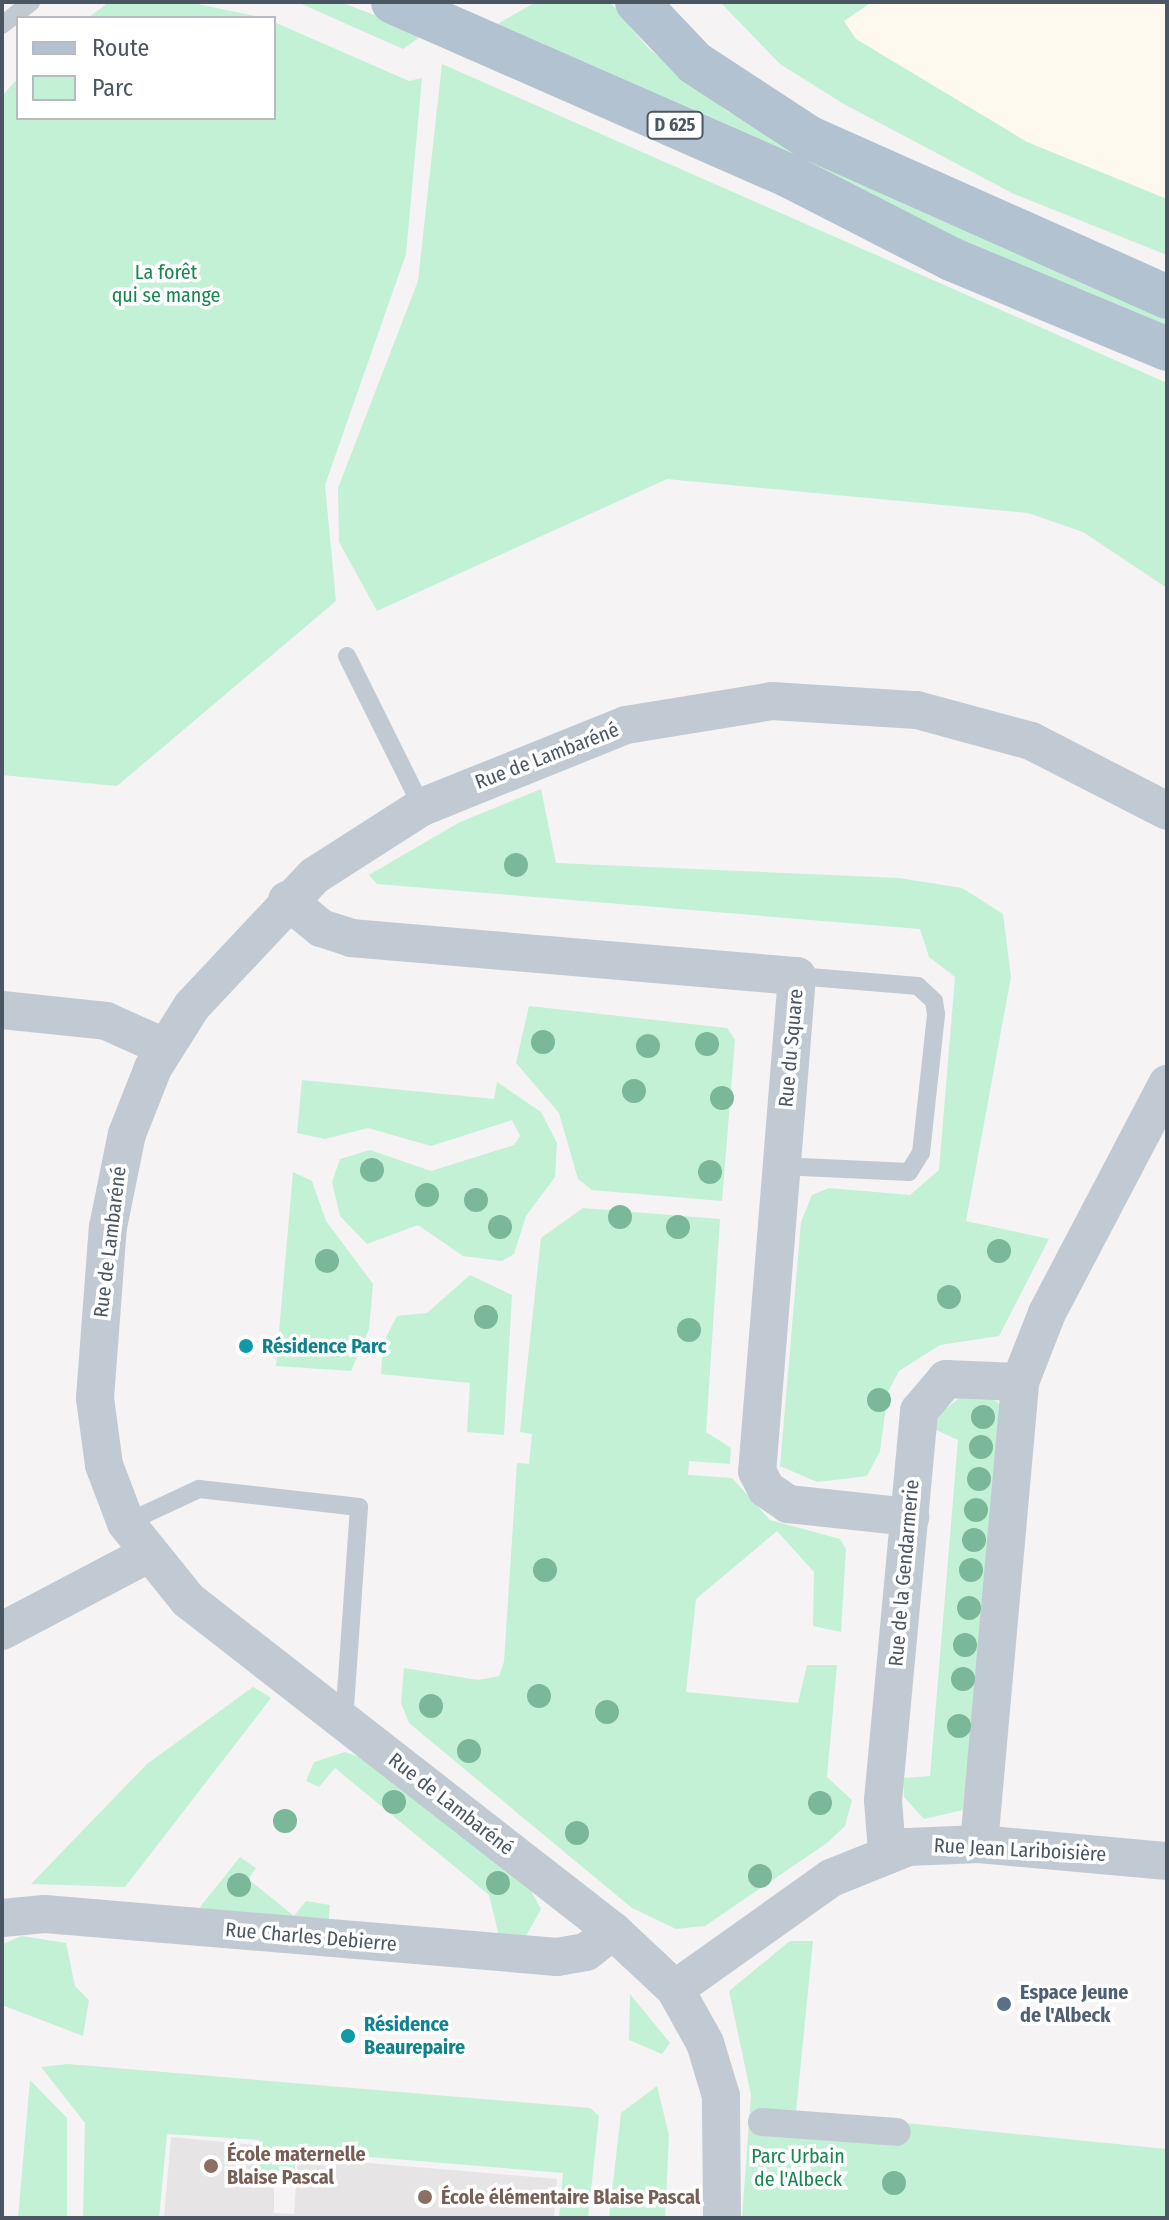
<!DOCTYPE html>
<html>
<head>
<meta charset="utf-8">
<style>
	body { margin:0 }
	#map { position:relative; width:1169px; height:2220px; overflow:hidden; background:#f5f3f3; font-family:"Fira Sans Condensed",sans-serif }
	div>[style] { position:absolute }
	.commercial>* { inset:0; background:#fdf9ef }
	.education>* { inset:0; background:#e6e4e5 }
	.green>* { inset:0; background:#c3f1d5 }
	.service>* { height:18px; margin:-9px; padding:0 9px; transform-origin:9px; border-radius:9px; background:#c1cad2 }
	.pedestrian>* { height:28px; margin:-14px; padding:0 14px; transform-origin:14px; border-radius:14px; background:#c1cad2 }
	.minor>* { height:38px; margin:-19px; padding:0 19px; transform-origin:19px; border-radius:19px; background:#c1cad2 }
	.primary>* { height:44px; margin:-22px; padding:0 22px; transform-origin:22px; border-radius:22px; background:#b3c2d1 }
	.trees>* { width:24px; height:24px; margin:-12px; border-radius:50%; background:#7bb799 }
	.dots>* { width:22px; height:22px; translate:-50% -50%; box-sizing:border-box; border:4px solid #fff; border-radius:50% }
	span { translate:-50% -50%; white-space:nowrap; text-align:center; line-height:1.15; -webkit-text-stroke:7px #fff; paint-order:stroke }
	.shield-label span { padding:2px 6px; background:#fff; border:2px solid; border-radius:6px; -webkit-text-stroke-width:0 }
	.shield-label { font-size:18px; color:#4a5661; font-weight:700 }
	.park-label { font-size:20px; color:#17864f }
	.street-label { font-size:20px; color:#4a5661 }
	.culture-label { font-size:20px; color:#0d838f; font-weight:700 }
	.left { translate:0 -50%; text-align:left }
	.service-label { font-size:20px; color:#4e5e75; font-weight:700 }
	.education-label { font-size:20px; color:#785e54; font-weight:700 }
	.frame { position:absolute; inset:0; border:4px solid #4a5661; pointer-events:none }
	.legend { position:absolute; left:16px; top:16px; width:260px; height:104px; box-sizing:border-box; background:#fff; border:2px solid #b7bbc0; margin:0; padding:10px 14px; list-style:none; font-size:24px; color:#4a5661 }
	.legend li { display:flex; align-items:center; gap:16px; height:40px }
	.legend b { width:40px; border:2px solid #b7bbc0 }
</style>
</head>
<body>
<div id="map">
	<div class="commercial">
		<div style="clip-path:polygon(872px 2px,1167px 2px,1167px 199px,1027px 142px,856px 39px,843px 21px)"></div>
	</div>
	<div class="education">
		<div style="clip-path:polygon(171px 2137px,255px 2145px,252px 2186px,274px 2188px,274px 2213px,294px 2214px,298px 2157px,557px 2179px,554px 2218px,164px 2218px)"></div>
	</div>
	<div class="green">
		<div style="clip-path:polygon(109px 2px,188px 2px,264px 18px,88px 18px)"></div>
		<div style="clip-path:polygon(297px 2px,340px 2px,424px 34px,403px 49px)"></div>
		<div style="clip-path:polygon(536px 2px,610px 2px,648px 48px,728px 112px,1167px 309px,1167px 335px,494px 26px)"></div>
		<div style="clip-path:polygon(720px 2px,872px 2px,844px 21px,856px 39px,1027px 142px,1167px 199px,1167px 255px,1014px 194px,842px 103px,780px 64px)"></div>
		<div style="clip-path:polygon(274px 22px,409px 81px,422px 78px,406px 254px,325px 485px,336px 601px,117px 786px,2px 775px,2px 96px,18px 78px,18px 118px,274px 118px)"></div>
		<div style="clip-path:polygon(442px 64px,1167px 383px,1167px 588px,1083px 532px,1028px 513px,667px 479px,377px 611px,339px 542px,338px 488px,418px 281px)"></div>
		<div style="clip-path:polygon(541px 789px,556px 863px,899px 878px,962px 888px,1003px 914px,1011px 977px,966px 1221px,1049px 1239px,999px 1336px,940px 1345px,899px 1371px,888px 1392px,880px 1451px,867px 1476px,817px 1482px,780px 1466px,801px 1222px,812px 1195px,829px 1188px,910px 1195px,939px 1170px,955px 977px,929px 957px,920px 929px,377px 884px,369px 875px,460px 822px)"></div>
		<div style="clip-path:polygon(529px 1006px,727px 1028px,735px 1040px,722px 1201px,592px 1190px,578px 1179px,559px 1113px,516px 1063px)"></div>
		<div style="clip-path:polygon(302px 1080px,494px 1099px,497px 1082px,541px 1112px,557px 1143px,555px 1177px,526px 1216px,514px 1254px,502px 1261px,463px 1256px,418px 1225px,367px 1244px,340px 1216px,332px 1182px,340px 1159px,370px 1150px,431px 1171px,514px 1145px,520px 1136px,512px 1120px,431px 1146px,368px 1128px,325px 1139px,297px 1133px)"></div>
		<div style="clip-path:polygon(293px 1172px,312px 1181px,326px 1221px,373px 1284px,369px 1329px,351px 1371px,276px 1366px)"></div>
		<div style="clip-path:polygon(583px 1208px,720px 1219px,706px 1432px,731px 1448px,730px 1464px,689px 1461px,688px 1475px,732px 1478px,770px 1520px,840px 1539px,846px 1549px,841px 1632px,813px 1626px,814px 1572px,777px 1531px,696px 1599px,686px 1692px,798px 1703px,807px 1665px,837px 1665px,827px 1777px,852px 1800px,845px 1826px,827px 1843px,705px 1926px,676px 1929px,632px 1908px,409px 1723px,401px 1703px,404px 1668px,478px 1680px,499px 1676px,504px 1662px,517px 1463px,529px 1464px,532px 1434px,520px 1432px,541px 1238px)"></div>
		<div style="clip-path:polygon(470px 1275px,512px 1295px,504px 1435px,467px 1432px,470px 1383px,381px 1374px,383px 1343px,397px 1316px,427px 1313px)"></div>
		<div style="clip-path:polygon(962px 1396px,991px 1397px,1005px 1409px,963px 1810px,924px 1819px,904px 1797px,903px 1778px,930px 1776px,958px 1440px,934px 1429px,939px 1414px)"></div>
		<div style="clip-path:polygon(253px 1687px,271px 1698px,125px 1887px,31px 1884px,147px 1764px)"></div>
		<div style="clip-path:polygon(345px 1752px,365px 1759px,529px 1887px,541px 1909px,526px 1936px,499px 1936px,489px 1895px,335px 1768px,319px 1787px,306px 1781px,314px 1762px)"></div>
		<div style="clip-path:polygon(240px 1857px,256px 1868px,248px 1879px,294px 1916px,306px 1901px,330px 1905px,328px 1927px,210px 1915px,200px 1907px)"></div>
		<div style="clip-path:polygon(22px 1936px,66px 1943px,75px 1986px,89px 2000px,83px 2036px,2px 2005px,2px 1944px)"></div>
		<div style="clip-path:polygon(790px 1941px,813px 1941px,796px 2112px,1167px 2149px,1167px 2218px,742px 2218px,751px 2095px,729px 1991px)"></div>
		<div style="clip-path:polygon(630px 1994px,670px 2043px,662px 2054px,629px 2040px)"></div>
		<div style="clip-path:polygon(68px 2064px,590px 2108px,599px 2116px,588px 2218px,559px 2217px,563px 2173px,297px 2151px,293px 2186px,277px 2185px,254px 2182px,259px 2140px,167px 2134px,159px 2218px,83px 2218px,85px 2123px,41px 2067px)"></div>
		<div style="clip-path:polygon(30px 2080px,67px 2118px,67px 2218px,18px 2218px)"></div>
		<div style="clip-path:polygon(657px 2086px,669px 2135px,665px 2218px,609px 2218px,621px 2113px)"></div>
	</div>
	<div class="service">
		<div style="left:2px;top:25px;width:37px;rotate:-38deg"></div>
		<div style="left:347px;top:656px;width:169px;rotate:63.6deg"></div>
		<div style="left:780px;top:1166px;width:129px;rotate:2.7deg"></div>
		<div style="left:909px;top:1172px;width:22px;rotate:-58deg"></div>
		<div style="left:921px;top:1153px;width:140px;rotate:-83.8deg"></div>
		<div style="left:936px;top:1014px;width:13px;rotate:-99deg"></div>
		<div style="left:934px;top:1001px;width:22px;rotate:-137deg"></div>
		<div style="left:918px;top:986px;width:121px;rotate:-175.3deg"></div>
		<div style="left:126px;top:1523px;width:81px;rotate:-25deg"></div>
		<div style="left:199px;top:1489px;width:161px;rotate:6.4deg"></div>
		<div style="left:359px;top:1507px;width:214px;rotate:94deg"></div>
	</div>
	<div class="pedestrian">
		<div style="left:762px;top:2122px;width:135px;rotate:4.2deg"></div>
	</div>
	<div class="minor">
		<div style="left:287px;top:900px;width:44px;rotate:39.5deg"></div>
		<div style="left:321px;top:928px;width:32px;rotate:18deg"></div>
		<div style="left:351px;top:938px;width:448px;rotate:4.9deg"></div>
		<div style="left:797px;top:976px;width:497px;rotate:94.6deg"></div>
		<div style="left:757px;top:1471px;width:20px;rotate:63deg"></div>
		<div style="left:766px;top:1489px;width:27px;rotate:34deg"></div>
		<div style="left:788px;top:1504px;width:123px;rotate:6.1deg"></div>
		<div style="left:2px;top:1010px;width:105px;rotate:6deg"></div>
		<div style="left:106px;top:1021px;width:64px;rotate:24.1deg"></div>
		<div style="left:2px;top:1631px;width:163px;rotate:-27.8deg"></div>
		<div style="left:979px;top:1844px;width:464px;rotate:-84.9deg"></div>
		<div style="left:1020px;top:1382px;width:74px;rotate:-68.6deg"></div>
		<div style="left:1047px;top:1313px;width:259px;rotate:-62.3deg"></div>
		<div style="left:887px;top:1852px;width:52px;rotate:-94.4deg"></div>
		<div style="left:883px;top:1800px;width:391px;rotate:-84.7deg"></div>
		<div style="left:919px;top:1411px;width:42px;rotate:-49.8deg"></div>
		<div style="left:946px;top:1379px;width:74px;rotate:2.3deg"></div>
		<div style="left:2px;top:1918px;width:43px;rotate:-5.3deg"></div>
		<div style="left:45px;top:1914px;width:514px;rotate:4.8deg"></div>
		<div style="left:557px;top:1957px;width:29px;rotate:-10deg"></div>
		<div style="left:586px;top:1952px;width:34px;rotate:-38deg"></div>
		<div style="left:675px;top:1989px;width:191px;rotate:-35.4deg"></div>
		<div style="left:831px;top:1878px;width:83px;rotate:-21.9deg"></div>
		<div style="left:908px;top:1847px;width:71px;rotate:-2.4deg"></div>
		<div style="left:979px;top:1844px;width:189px;rotate:5.2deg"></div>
		<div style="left:722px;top:2218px;width:122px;rotate:-90.5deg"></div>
		<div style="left:721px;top:2096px;width:55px;rotate:-106.8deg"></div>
		<div style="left:705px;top:2043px;width:62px;rotate:-119.1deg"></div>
		<div style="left:675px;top:1989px;width:85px;rotate:-136.9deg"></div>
		<div style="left:613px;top:1931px;width:539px;rotate:-142.09deg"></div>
		<div style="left:188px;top:1600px;width:99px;rotate:-128.8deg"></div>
		<div style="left:126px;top:1523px;width:62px;rotate:-110.8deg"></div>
		<div style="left:104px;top:1465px;width:68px;rotate:-97.7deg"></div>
		<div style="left:95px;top:1398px;width:171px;rotate:-85.7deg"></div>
		<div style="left:108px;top:1227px;width:95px;rotate:-78.5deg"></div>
		<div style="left:127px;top:1134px;width:71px;rotate:-68.5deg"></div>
		<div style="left:153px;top:1068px;width:73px;rotate:-57.8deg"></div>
		<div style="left:192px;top:1006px;width:178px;rotate:-46.8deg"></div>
		<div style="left:314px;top:876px;width:128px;rotate:-32.6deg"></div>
		<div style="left:422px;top:807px;width:220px;rotate:-21.9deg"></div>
		<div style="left:626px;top:725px;width:148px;rotate:-9.3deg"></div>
		<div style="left:772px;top:701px;width:145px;rotate:3.6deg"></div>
		<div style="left:917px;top:710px;width:118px;rotate:15.2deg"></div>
		<div style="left:1031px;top:741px;width:153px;rotate:27.2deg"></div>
	</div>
	<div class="primary">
		<div style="left:393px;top:2px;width:435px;rotate:23.7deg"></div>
		<div style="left:791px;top:177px;width:180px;rotate:27.1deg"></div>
		<div style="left:951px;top:259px;width:234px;rotate:22.6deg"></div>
		<div style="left:637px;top:2px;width:84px;rotate:46.4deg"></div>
		<div style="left:695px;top:63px;width:135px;rotate:33.2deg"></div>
		<div style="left:808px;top:137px;width:393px;rotate:24deg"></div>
	</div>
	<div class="trees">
		<div style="left:516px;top:865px"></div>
		<div style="left:543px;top:1042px"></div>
		<div style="left:707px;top:1044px"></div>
		<div style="left:648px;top:1046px"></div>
		<div style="left:634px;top:1091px"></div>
		<div style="left:722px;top:1098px"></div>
		<div style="left:372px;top:1170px"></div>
		<div style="left:710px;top:1172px"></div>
		<div style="left:427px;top:1195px"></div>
		<div style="left:476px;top:1200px"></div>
		<div style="left:620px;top:1217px"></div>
		<div style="left:500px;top:1227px"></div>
		<div style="left:678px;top:1227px"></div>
		<div style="left:999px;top:1251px"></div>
		<div style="left:327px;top:1261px"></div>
		<div style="left:949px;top:1297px"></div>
		<div style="left:486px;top:1317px"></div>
		<div style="left:689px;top:1330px"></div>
		<div style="left:879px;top:1400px"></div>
		<div style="left:983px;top:1417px"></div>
		<div style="left:981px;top:1447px"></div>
		<div style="left:979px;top:1479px"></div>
		<div style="left:976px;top:1510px"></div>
		<div style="left:974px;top:1540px"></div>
		<div style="left:545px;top:1570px"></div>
		<div style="left:971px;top:1570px"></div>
		<div style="left:969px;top:1608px"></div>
		<div style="left:965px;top:1645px"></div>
		<div style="left:963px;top:1679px"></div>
		<div style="left:539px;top:1696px"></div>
		<div style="left:431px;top:1706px"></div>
		<div style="left:607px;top:1712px"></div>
		<div style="left:959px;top:1726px"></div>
		<div style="left:469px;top:1751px"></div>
		<div style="left:394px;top:1802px"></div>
		<div style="left:820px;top:1803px"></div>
		<div style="left:285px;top:1821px"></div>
		<div style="left:577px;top:1833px"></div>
		<div style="left:760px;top:1876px"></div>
		<div style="left:498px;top:1883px"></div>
		<div style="left:239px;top:1885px"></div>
		<div style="left:894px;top:2183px"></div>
	</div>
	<div class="dots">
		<div style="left:246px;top:1346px;background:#0f9aa8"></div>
		<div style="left:1004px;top:2004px;background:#5c6f8a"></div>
		<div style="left:348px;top:2036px;background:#0f9aa8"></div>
		<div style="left:211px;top:2166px;background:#8d6e63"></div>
		<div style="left:425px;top:2197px;background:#8d6e63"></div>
	</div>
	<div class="shield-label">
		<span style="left:675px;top:125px">D 625</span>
	</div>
	<div class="park-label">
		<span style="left:166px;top:284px">La forêt<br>qui se mange</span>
		<span style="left:798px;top:2168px">Parc Urbain<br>de l'Albeck</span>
	</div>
	<div class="street-label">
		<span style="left:547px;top:756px;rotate:-21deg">Rue de Lambaréné</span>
		<span style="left:791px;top:1048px;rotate:-85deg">Rue du Square</span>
		<span style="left:110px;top:1242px;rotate:-83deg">Rue de Lambaréné</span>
		<span style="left:904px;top:1573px;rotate:-85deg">Rue de la Gendarmerie</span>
		<span style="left:451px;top:1804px;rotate:38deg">Rue de Lambaréné</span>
		<span style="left:1020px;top:1850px;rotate:3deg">Rue Jean Lariboisière</span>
		<span style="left:311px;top:1937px;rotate:5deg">Rue Charles Debierre</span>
	</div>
	<div class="culture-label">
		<span class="left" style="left:262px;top:1346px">Résidence Parc</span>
		<span class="left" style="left:364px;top:2036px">Résidence<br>Beaurepaire</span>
	</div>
	<div class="service-label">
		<span class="left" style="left:1020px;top:2004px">Espace Jeune<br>de l'Albeck</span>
	</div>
	<div class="education-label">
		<span class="left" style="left:227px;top:2166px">École maternelle<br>Blaise Pascal</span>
		<span class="left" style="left:441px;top:2197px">École élémentaire Blaise Pascal</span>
	</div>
	<div class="frame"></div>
	<ul class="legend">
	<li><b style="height:10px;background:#b3c2d1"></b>Route</li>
	<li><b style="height:22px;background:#c3f1d5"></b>Parc</li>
	</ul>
</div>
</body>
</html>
